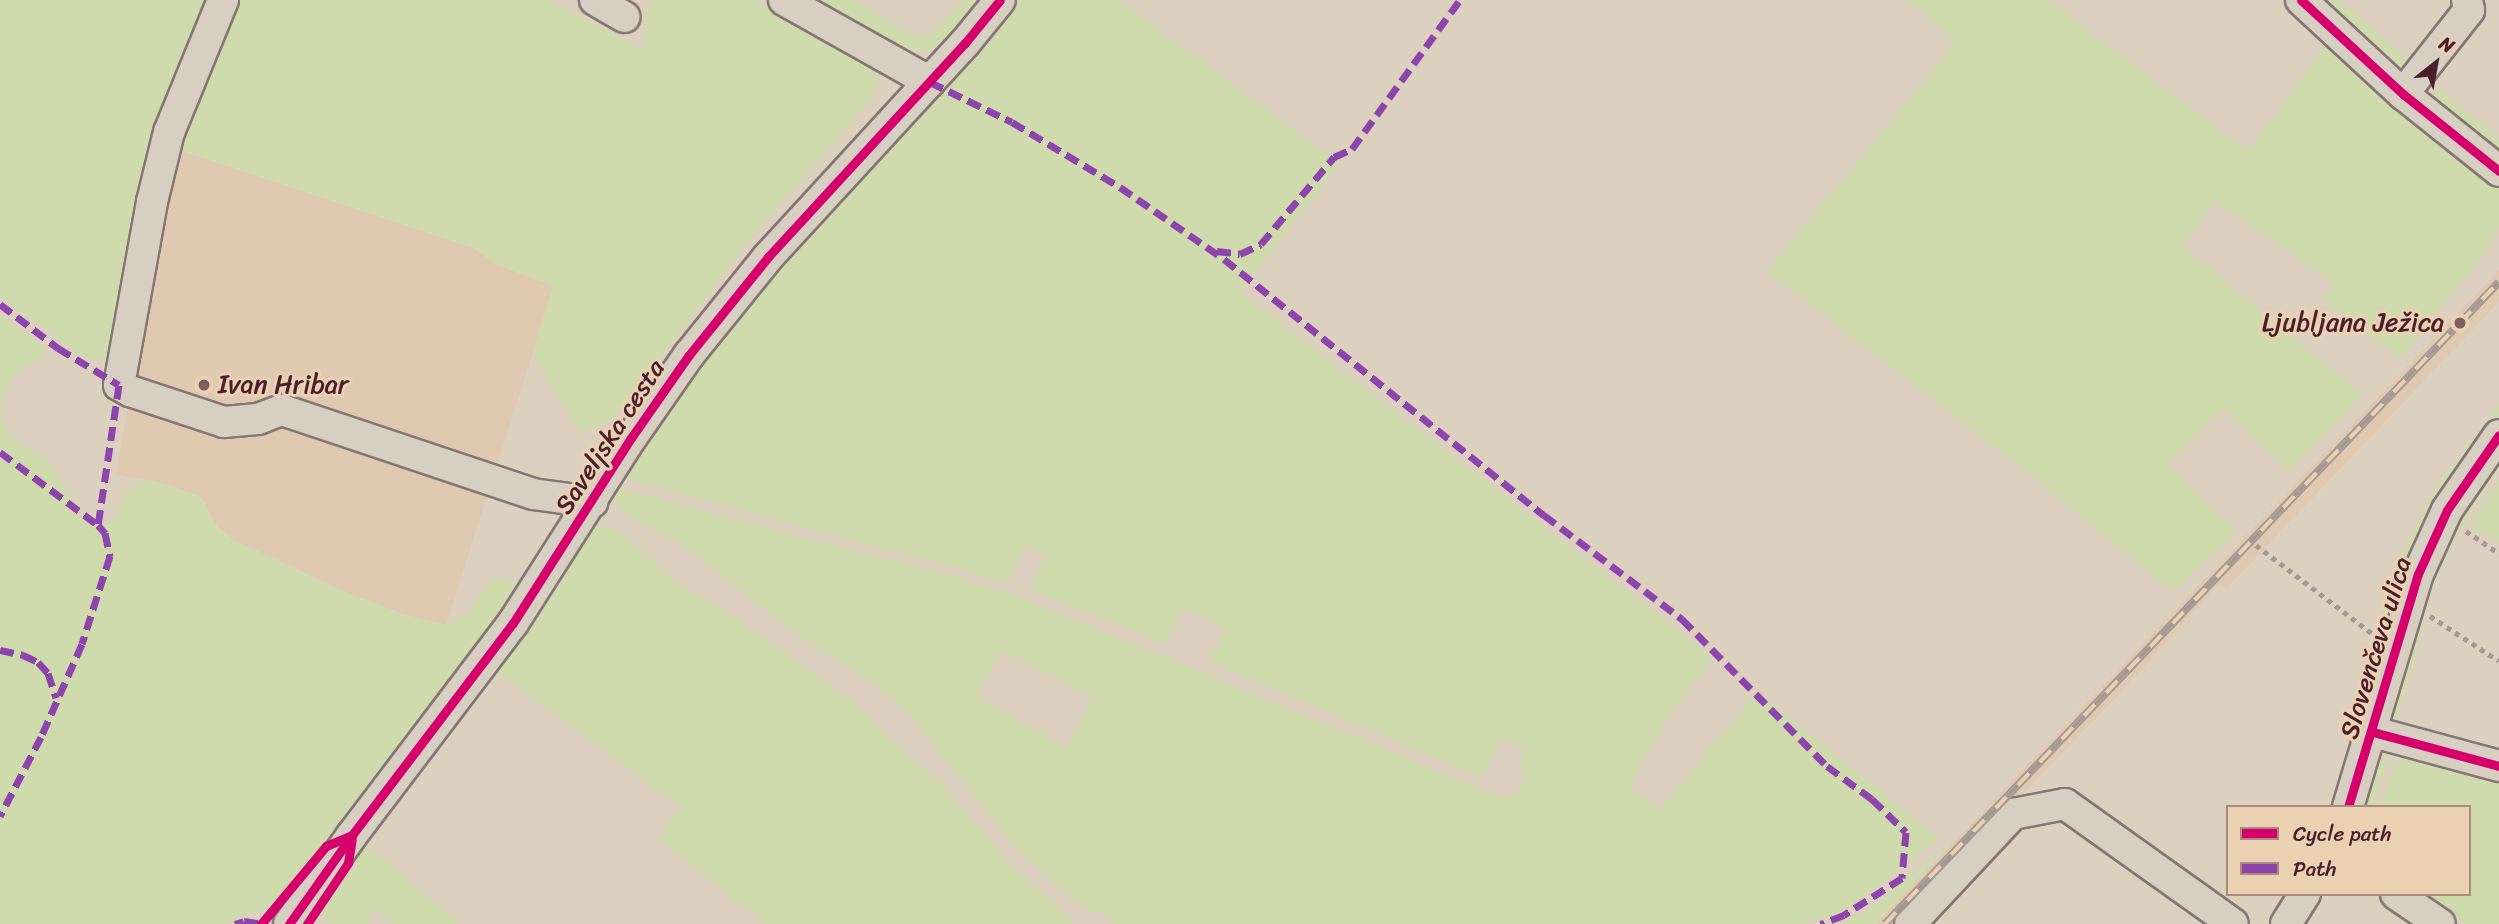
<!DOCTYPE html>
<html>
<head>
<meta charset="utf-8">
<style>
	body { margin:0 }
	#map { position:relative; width:2499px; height:924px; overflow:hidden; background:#dcd0bf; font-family:Sriracha,sans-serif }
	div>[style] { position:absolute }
	.built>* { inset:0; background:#dfcab1 }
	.green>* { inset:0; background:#cfdbac }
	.path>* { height:4.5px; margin-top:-2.25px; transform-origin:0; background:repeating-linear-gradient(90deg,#a49a93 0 5px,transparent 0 10px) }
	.roads { filter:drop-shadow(2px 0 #847671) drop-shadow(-2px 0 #847671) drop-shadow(0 2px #847671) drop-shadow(0 -2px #847671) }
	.minor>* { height:30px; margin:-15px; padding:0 15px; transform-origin:15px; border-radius:15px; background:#d8cfc3 }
	.rail>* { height:8px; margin-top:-4px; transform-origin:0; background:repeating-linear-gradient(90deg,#e9d1b2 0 16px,#a49a93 0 32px); box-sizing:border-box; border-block:2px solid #a49a93 }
	.quiet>* { height:7px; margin-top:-3.5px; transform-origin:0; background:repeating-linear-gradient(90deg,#8e44ad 0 14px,transparent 0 21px) }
	.cycleway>* { height:9px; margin:-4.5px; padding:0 4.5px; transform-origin:4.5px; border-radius:4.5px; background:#d6006c }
	.dots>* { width:19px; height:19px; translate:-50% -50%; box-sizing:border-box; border:4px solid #e9d1b2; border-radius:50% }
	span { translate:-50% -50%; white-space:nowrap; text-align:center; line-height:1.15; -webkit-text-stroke:6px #e9d1b2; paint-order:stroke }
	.poi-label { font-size:26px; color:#4a1f2b }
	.right { translate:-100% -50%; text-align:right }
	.left { translate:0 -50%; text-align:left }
	.street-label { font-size:26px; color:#4a1f2b }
	.legend { position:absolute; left:2226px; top:805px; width:245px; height:91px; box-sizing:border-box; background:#e9d1b2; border:2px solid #a98a7c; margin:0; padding:9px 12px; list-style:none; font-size:21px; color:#4a1f2b }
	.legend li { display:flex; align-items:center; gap:14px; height:35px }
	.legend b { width:35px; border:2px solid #a98a7c }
	.north { position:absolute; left:2401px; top:28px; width:70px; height:70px; -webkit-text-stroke:5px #e9d1b2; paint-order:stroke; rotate:31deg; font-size:19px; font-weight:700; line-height:28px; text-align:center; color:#4a1f2b }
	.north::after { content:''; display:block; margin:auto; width:24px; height:32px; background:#4a1f2b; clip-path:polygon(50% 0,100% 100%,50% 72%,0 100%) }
</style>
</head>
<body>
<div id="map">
	<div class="built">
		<div style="clip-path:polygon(176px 149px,473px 248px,500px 266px,554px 286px,446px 625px,403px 614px,336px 588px,232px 539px,214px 523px,205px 502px,196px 495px,163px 483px,116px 475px,161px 207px)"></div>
		<div style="clip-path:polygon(2499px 270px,2499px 302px,2226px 589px,2220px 583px,2112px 702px,1897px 924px,1876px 924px)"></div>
	</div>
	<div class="green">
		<div style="clip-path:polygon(0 0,215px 0,114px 355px,100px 360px,86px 359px,0 297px)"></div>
		<div style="clip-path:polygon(231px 0,550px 0,643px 50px,645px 16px,652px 0,754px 0,865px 62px,878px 77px,873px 97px,750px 239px,615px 419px,581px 433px,532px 354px,553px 286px,500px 266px,473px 248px,176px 149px)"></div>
		<div style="clip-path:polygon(812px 0,856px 0,915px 36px,930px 35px,963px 0,980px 0,946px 44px,929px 52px,919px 52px,895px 45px)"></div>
		<div style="clip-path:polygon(evenodd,1019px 0,1119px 0,1339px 163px,1240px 292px,1713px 657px,1668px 718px,1641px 763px,1630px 789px,1661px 808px,1757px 692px,1939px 838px,1866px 897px,1836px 913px,1802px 924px,1115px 924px,1103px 913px,1090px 911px,1071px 898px,1014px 845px,908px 713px,874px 684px,802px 638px,683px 545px,627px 516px,616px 505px,612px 493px,615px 487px,957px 577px,1019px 596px,1500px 797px,1515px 796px,1527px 778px,1519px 765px,1524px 747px,1502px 737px,1482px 778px,1210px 662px,1225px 628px,1184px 608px,1164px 643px,1036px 593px,1032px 587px,1045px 555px,1026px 545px,1009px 580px,1005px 582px,623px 478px,620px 475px,769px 271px,853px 191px,899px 136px,978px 52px,1019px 0,1001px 650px,1093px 697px,1067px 747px,976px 697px,1001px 650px)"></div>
		<div style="clip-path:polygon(1906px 0,2048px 0,2248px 151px,2327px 44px,2499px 180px,2499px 228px,2484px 254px,2400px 359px,2323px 299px,2334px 283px,2214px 201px,2183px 247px,2363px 394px,2291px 471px,2223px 409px,2167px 465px,2237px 531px,2173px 592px,2031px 475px,1767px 271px,1955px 44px,1945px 32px)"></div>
		<div style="clip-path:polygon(2314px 0,2338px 0,2414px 64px,2407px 72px,2395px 72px)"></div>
		<div style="clip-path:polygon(2439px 88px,2499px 139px,2499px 159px,2438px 109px,2433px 96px)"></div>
		<div style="clip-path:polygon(0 314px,48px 350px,42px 359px,18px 371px,7px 386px,1px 409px,7px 435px,44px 457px,62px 479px,83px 519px,95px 526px,108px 524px,119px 509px,126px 493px,139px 481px,150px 480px,197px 495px,205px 502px,214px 523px,232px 539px,336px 588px,403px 614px,446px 625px,466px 614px,491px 580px,503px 578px,522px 586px,339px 829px,320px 846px,266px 911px,257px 910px,223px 924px,0 924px)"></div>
		<div style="clip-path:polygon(2499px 405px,2499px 415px,2468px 453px,2441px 494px,2409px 555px,2396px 589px,2352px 761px,2347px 755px,2378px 628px,2402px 553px,2435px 489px)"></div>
		<div style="clip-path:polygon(2499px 458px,2499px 469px,2459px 531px,2434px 584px,2397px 723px,2393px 708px,2420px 603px,2453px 527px)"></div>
		<div style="clip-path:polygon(2499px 481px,2499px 542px,2475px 529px,2472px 522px)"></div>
		<div style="clip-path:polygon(610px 527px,634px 543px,676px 582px,739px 620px,845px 696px,943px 786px,1011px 865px,1076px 924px,766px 924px,659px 839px,679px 805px,493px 669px,587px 531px,594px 528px)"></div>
		<div style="clip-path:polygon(2391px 751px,2373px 807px,2365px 807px,2380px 762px)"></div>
		<div style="clip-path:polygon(2409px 754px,2499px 773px,2499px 924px,2467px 924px,2424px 894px,2469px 894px,2469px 807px,2380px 807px,2394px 762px,2403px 760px)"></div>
		<div style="clip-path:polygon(361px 841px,461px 924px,394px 924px,376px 909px,366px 920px,369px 924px,331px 924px,320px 914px,359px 859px,351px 853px)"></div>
		<div style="clip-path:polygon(1952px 842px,1876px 924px,1835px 924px,1863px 913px)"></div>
	</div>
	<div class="path">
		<div style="left:2466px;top:531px;width:40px;rotate:34deg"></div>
		<div style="left:2256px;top:545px;width:147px;rotate:37.3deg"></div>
		<div style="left:2430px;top:616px;width:82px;rotate:33.1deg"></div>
	</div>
	<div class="roads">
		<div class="minor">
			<div style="left:223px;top:0;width:143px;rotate:112.2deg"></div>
			<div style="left:169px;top:132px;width:72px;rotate:103.7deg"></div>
			<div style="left:152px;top:202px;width:186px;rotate:100.2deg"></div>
			<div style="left:119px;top:385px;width:13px;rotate:29deg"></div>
			<div style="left:130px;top:391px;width:99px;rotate:18.3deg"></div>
			<div style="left:224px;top:422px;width:34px;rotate:-5deg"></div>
			<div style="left:258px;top:419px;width:26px;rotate:-21deg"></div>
			<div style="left:282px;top:410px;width:265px;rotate:18.5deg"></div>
			<div style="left:533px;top:494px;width:60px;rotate:7.7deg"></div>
			<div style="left:595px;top:0;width:34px;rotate:30deg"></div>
			<div style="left:784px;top:0;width:167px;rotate:29.3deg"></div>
			<div style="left:2301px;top:0;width:139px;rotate:42.7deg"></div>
			<div style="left:2403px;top:94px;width:123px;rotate:38.7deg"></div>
			<div style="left:2403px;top:94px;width:107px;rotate:-51.8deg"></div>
			<div style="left:2469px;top:10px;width:10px;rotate:-101deg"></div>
			<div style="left:2373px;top:732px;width:131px;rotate:15.1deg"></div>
			<div style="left:2348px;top:807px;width:243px;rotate:-73.3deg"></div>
			<div style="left:2418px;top:574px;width:70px;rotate:-65.6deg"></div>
			<div style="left:2447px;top:510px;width:91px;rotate:-55.3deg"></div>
			<div style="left:2396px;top:894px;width:53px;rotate:34.3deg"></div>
			<div style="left:289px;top:924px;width:109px;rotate:-54.7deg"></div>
			<div style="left:352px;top:835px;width:266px;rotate:-52.8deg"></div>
			<div style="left:513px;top:623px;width:219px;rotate:-57.5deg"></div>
			<div style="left:631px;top:438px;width:101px;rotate:-55.1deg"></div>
			<div style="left:689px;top:355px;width:126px;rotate:-51.1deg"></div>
			<div style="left:768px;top:257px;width:291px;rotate:-47.4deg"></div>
			<div style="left:965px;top:43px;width:55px;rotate:-50.9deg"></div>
			<div style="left:1910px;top:924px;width:151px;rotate:-46.9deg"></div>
			<div style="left:2013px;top:814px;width:53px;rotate:-10.9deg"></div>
			<div style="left:2065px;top:804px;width:206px;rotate:35.5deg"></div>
			<div style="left:2286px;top:924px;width:36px;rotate:-58deg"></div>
		</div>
	</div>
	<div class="rail">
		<div style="left:1885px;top:924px;width:888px;rotate:-46.28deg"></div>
	</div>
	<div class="quiet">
		<div style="left:930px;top:82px;width:91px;rotate:26deg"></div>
		<div style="left:1012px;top:122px;width:126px;rotate:31deg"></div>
		<div style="left:1120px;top:187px;width:126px;rotate:34.7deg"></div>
		<div style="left:1224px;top:259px;width:410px;rotate:38.7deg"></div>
		<div style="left:1544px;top:515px;width:173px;rotate:37deg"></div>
		<div style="left:1682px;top:619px;width:206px;rotate:45.4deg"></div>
		<div style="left:1827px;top:766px;width:56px;rotate:36.3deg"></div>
		<div style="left:1872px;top:799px;width:47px;rotate:44.1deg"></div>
		<div style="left:1906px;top:832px;width:46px;rotate:95deg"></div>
		<div style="left:1902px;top:878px;width:69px;rotate:147.5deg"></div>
		<div style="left:1844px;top:915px;width:25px;rotate:159deg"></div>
		<div style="left:1217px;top:251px;width:23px;rotate:7deg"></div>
		<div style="left:1240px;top:254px;width:23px;rotate:-25deg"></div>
		<div style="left:1261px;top:244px;width:114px;rotate:-50deg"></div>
		<div style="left:1334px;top:157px;width:20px;rotate:-24deg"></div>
		<div style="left:1352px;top:149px;width:184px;rotate:-54.1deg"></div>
		<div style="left:0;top:304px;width:73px;rotate:37.2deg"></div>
		<div style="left:58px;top:348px;width:71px;rotate:31.2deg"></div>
		<div style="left:119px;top:385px;width:142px;rotate:98.5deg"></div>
		<div style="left:0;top:452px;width:122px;rotate:36.7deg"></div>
		<div style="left:98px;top:525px;width:11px;rotate:49deg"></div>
		<div style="left:105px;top:533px;width:24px;rotate:78deg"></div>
		<div style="left:110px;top:556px;width:92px;rotate:107.7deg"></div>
		<div style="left:82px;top:644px;width:102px;rotate:113.8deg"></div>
		<div style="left:41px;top:737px;width:89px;rotate:117.4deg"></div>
		<div style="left:0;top:650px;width:24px;rotate:12deg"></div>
		<div style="left:23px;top:655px;width:17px;rotate:25deg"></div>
		<div style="left:38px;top:662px;width:15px;rotate:48deg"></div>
		<div style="left:48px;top:673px;width:26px;rotate:72deg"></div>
		<div style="left:235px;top:924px;width:9px;rotate:-18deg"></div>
		<div style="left:244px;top:921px;width:18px;rotate:9deg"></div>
	</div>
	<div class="cycleway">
		<div style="left:2301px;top:0;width:139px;rotate:42.7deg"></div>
		<div style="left:2403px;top:94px;width:123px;rotate:38.7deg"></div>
		<div style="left:2373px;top:732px;width:131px;rotate:15.1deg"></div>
		<div style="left:2348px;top:807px;width:243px;rotate:-73.3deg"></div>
		<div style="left:2418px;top:574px;width:70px;rotate:-65.6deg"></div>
		<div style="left:2447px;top:510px;width:91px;rotate:-55.3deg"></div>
		<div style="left:261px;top:924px;width:102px;rotate:-50.2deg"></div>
		<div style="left:326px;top:846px;width:28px;rotate:-23deg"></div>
		<div style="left:289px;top:924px;width:109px;rotate:-54.7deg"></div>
		<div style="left:352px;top:835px;width:266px;rotate:-52.8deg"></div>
		<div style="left:513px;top:623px;width:219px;rotate:-57.5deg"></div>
		<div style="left:631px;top:438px;width:101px;rotate:-55.1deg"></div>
		<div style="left:689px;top:355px;width:126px;rotate:-51.1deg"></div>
		<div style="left:768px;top:257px;width:291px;rotate:-47.4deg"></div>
		<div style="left:965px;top:43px;width:55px;rotate:-50.9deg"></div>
		<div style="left:307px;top:924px;width:73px;rotate:-56.1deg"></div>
		<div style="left:348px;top:863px;width:24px;rotate:-81deg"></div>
	</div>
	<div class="dots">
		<div style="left:2460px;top:323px;background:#7d5d5f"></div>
		<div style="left:204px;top:385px;background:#7d5d5f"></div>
	</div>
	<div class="poi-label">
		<span class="right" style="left:2444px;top:323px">Ljubljana Ježica</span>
		<span class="left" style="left:218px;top:385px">Ivan Hribar</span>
	</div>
	<div class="street-label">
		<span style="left:610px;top:437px;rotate:-57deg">Saveljska cesta</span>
		<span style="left:2376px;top:648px;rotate:-73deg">Slovenčeva ulica</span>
	</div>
	<ul class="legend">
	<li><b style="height:9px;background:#d6006c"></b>Cycle path</li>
	<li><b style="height:9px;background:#8e44ad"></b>Path</li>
	</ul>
	<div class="north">N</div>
</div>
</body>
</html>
